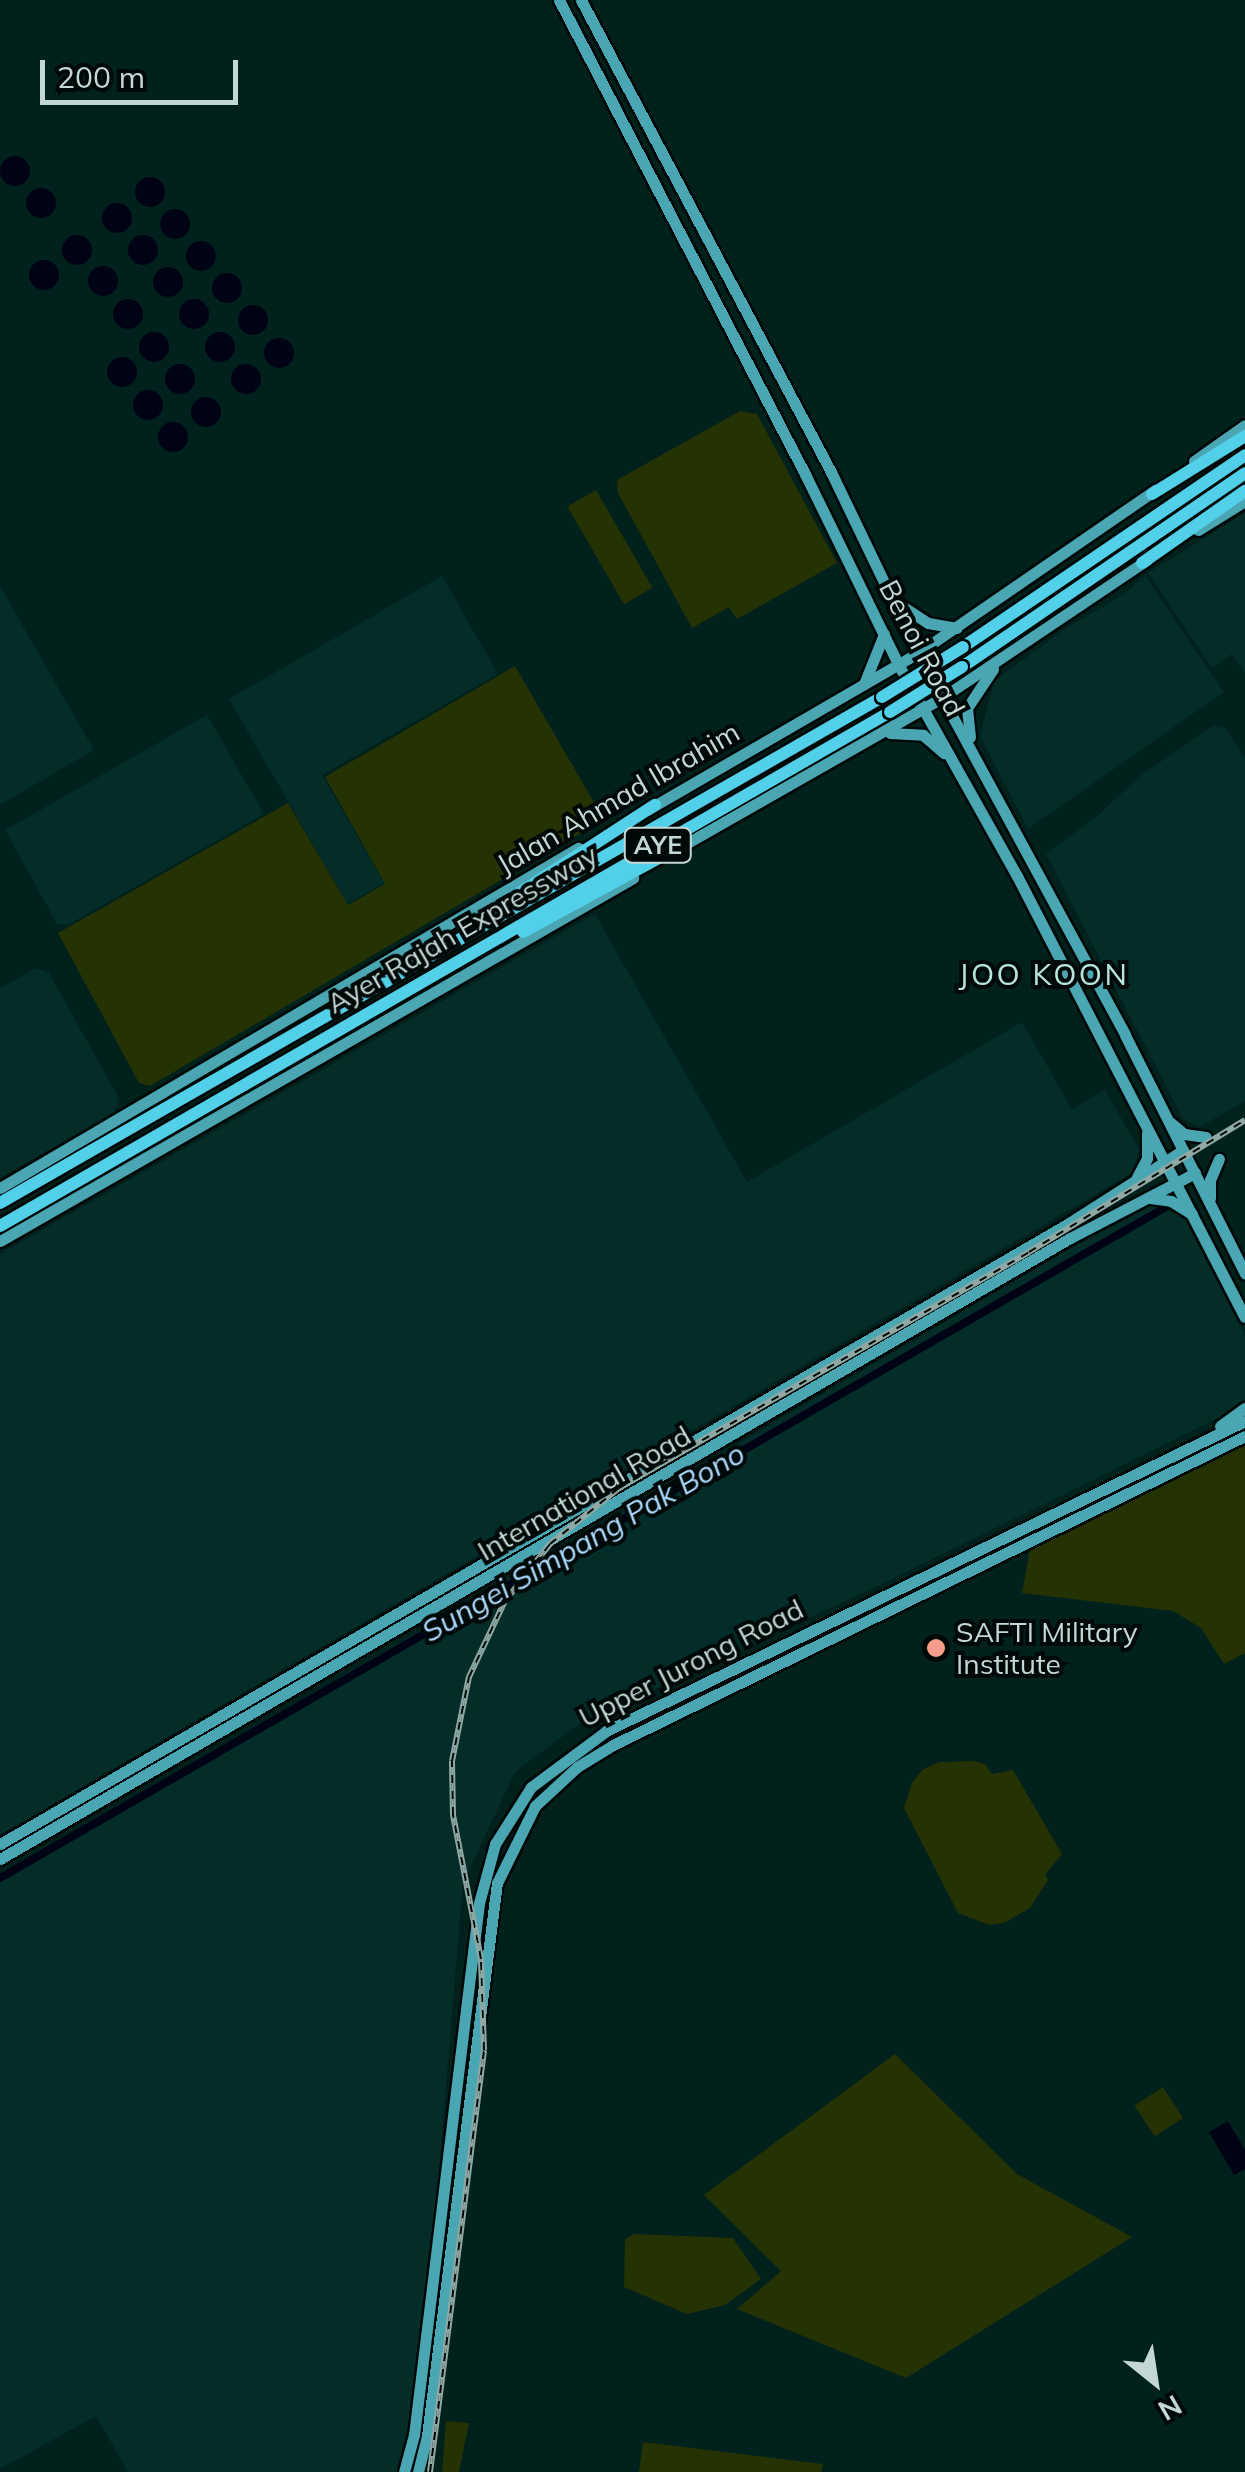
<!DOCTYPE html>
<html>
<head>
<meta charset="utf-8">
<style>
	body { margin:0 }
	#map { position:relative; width:1245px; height:2472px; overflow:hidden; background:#01211d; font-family:Mulish,sans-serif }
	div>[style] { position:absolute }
	.built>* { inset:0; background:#042c28 }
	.green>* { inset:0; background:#253204; transform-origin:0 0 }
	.water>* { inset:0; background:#000314 }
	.round { border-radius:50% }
	.canal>* { height:8px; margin:-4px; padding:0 4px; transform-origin:4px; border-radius:4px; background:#000314 }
	.roads { filter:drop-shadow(2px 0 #000907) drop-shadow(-2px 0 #000907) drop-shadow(0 2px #000907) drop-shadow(0 -2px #000907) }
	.major>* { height:11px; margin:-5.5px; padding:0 5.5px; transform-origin:5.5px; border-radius:5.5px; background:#4ba6b3 }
	.highway>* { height:12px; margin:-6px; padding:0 6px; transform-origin:6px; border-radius:6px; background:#53d0e9 }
	.rail>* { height:6px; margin-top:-3px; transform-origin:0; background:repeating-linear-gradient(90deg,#000907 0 8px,#90a8a4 0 16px); box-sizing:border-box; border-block:2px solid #90a8a4 }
	.bridges { filter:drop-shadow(2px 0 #000907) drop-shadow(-2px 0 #000907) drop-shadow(0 2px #000907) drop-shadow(0 -2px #000907) }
	.highway-bridge>* { height:12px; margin:-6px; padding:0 6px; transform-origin:6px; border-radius:6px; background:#53d0e9 }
	.dots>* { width:28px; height:28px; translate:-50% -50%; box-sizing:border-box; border:5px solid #000907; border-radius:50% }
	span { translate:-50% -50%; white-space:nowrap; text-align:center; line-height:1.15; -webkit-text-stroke:8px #000907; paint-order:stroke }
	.shield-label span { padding:2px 8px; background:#000907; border:2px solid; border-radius:8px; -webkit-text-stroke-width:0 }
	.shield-label { font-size:25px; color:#c3d8d4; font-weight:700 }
	.street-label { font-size:28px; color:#c3d8d4 }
	.poi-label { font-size:28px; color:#c3d8d4 }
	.left { translate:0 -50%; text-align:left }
	.neighbourhood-label { font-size:30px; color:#b6e3db; letter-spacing:2.5px }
	.water-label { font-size:30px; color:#abd8fd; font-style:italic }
	.north { position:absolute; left:1105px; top:2332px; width:100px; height:100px; -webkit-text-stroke:8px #000907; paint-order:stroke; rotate:150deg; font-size:28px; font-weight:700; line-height:40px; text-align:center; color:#c3d8d4 }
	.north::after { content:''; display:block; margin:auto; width:35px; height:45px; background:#c3d8d4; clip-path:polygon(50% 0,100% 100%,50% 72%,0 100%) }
	.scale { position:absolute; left:40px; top:60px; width:198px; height:45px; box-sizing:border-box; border:5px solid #c3d8d4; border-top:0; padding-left:12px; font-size:30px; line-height:35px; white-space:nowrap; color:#c3d8d4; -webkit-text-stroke:8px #000907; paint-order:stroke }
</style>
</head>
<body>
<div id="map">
	<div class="built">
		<div style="clip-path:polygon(1245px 513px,1245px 673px,1232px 654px,1212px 668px,1148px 573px)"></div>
		<div style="clip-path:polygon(1145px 575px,1224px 692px,1028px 829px,980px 736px,994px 681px,1065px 629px,1124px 594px)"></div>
		<div style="clip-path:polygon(442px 576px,498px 674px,322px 775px,384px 883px,347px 904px,229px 699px)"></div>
		<div style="clip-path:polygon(0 586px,94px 750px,0 805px)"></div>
		<div style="clip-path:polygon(207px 715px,264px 814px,68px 925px,57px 924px,5px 830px)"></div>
		<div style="clip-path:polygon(1213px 726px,1225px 728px,1245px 757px,1245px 1101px,1200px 1127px,1183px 1119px,1046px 854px,1097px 816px,1141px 775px)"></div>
		<div style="clip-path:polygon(595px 914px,747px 1182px,1022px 1022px,1072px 1109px,1105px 1090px,1139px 1149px,1134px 1172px,0 1835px,0 1254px)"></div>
		<div style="clip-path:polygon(36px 968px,49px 973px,119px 1098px,114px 1113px,0 1178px,0 988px)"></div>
		<div style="clip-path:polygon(1170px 1190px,1245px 1335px,1245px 1405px,874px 1588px,578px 1725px,515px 1772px,463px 1883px,435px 2219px,405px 2463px,399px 2472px,128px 2472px,96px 2416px,0 2469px,0 1877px)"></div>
	</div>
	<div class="green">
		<div style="clip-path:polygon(740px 411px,757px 414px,837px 563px,737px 619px,729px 607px,692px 628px,618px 493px,617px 480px)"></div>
		<div style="left:596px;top:490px;width:113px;height:33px;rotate:60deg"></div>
		<div style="clip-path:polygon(515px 666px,596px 806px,588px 814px,595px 825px,150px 1086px,139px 1083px,58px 933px,288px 803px,348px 905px,385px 884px,325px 777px)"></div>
		<div style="clip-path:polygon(1245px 1443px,1245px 1653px,1224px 1664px,1201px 1628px,1173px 1611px,1022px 1593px,1030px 1548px)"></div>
		<div style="clip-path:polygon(973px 1761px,985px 1764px,992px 1774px,1013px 1770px,1062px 1854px,1045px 1875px,1048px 1880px,1030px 1908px,1004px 1923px,989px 1925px,958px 1913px,904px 1808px,912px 1783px,922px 1770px,939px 1762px)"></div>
		<div style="clip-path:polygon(895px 2054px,1017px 2174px,1132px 2237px,906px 2378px,737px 2309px,781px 2271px,704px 2195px)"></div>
		<div style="left:1163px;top:2087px;width:37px;height:34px;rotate:57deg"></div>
		<div style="clip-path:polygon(634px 2234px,733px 2238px,761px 2279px,725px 2305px,687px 2314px,624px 2287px,625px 2239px)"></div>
		<div style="clip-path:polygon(446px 2421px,469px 2423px,459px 2472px,442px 2472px)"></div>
		<div style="clip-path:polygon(643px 2442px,823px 2464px,821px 2472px,639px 2472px)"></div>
	</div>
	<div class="water">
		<div class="round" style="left:0;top:156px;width:30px;height:30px"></div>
		<div class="round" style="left:135px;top:177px;width:30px;height:30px"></div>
		<div class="round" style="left:26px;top:188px;width:30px;height:30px"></div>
		<div class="round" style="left:102px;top:203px;width:30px;height:30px"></div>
		<div class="round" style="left:160px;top:209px;width:30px;height:30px"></div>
		<div class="round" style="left:128px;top:235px;width:30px;height:30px"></div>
		<div class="round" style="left:62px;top:235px;width:30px;height:30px"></div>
		<div class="round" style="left:186px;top:241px;width:30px;height:30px"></div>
		<div class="round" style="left:29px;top:260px;width:30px;height:30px"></div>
		<div class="round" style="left:88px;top:266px;width:30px;height:30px"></div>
		<div class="round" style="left:153px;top:267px;width:30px;height:30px"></div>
		<div class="round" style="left:212px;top:273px;width:30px;height:30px"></div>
		<div class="round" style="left:113px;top:299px;width:30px;height:30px"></div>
		<div class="round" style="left:179px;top:299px;width:30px;height:30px"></div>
		<div class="round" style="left:238px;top:305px;width:30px;height:30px"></div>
		<div class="round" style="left:139px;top:332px;width:30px;height:30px"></div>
		<div class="round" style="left:205px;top:332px;width:30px;height:30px"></div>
		<div class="round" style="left:264px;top:338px;width:30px;height:30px"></div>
		<div class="round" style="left:107px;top:357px;width:30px;height:30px"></div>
		<div class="round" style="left:165px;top:364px;width:30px;height:30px"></div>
		<div class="round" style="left:231px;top:364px;width:30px;height:30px"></div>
		<div class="round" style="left:133px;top:390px;width:30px;height:30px"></div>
		<div class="round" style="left:191px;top:397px;width:30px;height:30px"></div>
		<div class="round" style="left:158px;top:422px;width:30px;height:30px"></div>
		<div style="clip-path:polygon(1228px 2121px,1245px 2150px,1245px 2169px,1234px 2175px,1209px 2132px)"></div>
	</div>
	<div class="canal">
		<div style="left:0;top:1878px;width:1345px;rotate:-29.92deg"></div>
	</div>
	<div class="roads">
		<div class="major">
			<div style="left:559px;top:0;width:536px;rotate:62.57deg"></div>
			<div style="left:806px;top:476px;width:209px;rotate:63.9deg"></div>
			<div style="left:898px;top:664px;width:243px;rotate:60.7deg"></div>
			<div style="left:1017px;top:876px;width:496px;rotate:62.7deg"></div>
			<div style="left:581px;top:0;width:534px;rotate:62.09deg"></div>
			<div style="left:831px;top:472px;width:201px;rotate:64.3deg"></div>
			<div style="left:918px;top:653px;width:434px;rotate:61.5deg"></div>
			<div style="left:1125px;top:1035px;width:267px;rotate:63.3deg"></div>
			<div style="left:1194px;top:461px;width:62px;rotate:-35.2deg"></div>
			<div style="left:1198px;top:530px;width:55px;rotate:-31.7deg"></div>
			<div style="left:893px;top:600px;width:42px;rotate:33.3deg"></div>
			<div style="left:928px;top:623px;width:29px;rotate:10deg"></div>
			<div style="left:864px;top:684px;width:54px;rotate:-68.2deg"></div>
			<div style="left:890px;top:733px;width:33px;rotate:3deg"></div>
			<div style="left:923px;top:735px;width:28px;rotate:41deg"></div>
			<div style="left:970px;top:737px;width:29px;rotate:-96deg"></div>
			<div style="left:967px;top:708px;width:47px;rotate:-56.3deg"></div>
			<div style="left:647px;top:810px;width:313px;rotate:-30.1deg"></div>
			<div style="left:918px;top:653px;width:288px;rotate:-34.5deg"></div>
			<div style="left:682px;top:846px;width:301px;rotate:-29.7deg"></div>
			<div style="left:943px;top:697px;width:246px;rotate:-33.9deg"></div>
			<div style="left:1171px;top:1123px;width:17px;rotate:40deg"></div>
			<div style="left:1184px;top:1134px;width:22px;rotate:8deg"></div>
			<div style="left:1137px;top:1177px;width:21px;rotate:-62deg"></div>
			<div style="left:1147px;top:1158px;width:25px;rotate:-90deg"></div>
			<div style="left:0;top:1188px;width:671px;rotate:-30.47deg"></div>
			<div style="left:1150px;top:1198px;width:21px;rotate:8deg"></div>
			<div style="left:1171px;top:1201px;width:25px;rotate:32deg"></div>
			<div style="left:1210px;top:1198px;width:18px;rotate:-90deg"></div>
			<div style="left:1210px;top:1180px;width:23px;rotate:-67deg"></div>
			<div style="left:0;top:1241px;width:730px;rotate:-29.83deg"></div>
			<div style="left:1220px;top:1426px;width:31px;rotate:-36deg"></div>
			<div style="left:0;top:1844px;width:1236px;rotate:-30.15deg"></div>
			<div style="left:1069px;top:1223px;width:135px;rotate:-32.6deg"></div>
			<div style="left:0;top:1859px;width:1237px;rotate:-30.13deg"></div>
			<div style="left:1070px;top:1238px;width:141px;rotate:-27.5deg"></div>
			<div style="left:404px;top:2472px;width:38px;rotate:-75deg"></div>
			<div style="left:414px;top:2435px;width:536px;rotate:-83.03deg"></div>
			<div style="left:479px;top:1903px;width:61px;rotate:-74.8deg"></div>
			<div style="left:495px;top:1844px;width:67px;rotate:-57.7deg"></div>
			<div style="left:531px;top:1787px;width:94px;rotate:-36.7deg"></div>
			<div style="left:606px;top:1731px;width:710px;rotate:-25.88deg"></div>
			<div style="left:418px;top:2472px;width:37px;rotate:-76deg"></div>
			<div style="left:427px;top:2436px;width:557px;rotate:-82.79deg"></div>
			<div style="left:497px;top:1883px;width:86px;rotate:-63.7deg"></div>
			<div style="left:535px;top:1806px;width:57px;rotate:-42.9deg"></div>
			<div style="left:577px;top:1767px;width:42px;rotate:-31.4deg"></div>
			<div style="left:613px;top:1745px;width:703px;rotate:-26.06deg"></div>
		</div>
		<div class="highway">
			<div style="left:1152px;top:494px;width:110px;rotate:-31.9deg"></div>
			<div style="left:1142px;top:563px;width:126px;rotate:-35deg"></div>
			<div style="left:963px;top:647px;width:341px;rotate:-34.2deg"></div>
			<div style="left:962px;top:667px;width:343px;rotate:-34.4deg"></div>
			<div style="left:510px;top:899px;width:173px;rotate:-33deg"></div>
			<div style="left:523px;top:932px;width:186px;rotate:-28.6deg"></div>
			<div style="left:0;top:1203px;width:1017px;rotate:-29.84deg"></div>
			<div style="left:0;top:1226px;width:1028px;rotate:-30.01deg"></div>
		</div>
	</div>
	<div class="rail">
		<div style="left:430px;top:2472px;width:425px;rotate:-82.7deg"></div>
		<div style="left:484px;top:2050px;width:91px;rotate:-91.9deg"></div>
		<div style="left:481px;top:1959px;width:147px;rotate:-101deg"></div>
		<div style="left:453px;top:1815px;width:54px;rotate:-91.1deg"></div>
		<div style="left:452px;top:1761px;width:86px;rotate:-78.6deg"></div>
		<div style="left:469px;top:1677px;width:84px;rotate:-64.7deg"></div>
		<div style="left:505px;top:1601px;width:73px;rotate:-51.7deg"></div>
		<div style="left:550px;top:1544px;width:89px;rotate:-39.1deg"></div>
		<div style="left:619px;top:1488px;width:473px;rotate:-29.9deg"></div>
		<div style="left:1029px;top:1252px;width:253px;rotate:-31.4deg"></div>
	</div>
	<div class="bridges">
		<div class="highway-bridge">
			<div style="left:882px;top:697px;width:95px;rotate:-31.7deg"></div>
			<div style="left:890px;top:712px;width:85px;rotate:-32deg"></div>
		</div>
	</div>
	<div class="dots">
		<div style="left:936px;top:1648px;background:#f49e89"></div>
	</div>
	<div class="shield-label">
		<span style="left:658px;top:845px">AYE</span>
	</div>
	<div class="street-label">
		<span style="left:922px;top:648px;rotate:62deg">Benoi Road</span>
		<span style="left:618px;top:798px;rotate:-30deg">Jalan Ahmad Ibrahim</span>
		<span style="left:462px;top:929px;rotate:-30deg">Ayer Rajah Expressway</span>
		<span style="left:584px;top:1493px;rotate:-30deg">International Road</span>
		<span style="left:691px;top:1663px;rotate:-27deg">Upper Jurong Road</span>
	</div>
	<div class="poi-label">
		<span class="left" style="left:956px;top:1648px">SAFTI Military<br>Institute</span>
	</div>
	<div class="neighbourhood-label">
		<span style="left:1044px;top:974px">JOO KOON</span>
	</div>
	<div class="water-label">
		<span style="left:583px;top:1542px;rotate:-30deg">Sungei Simpang Pak Bono</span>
	</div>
	<div class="north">N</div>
	<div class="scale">200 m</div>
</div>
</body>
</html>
